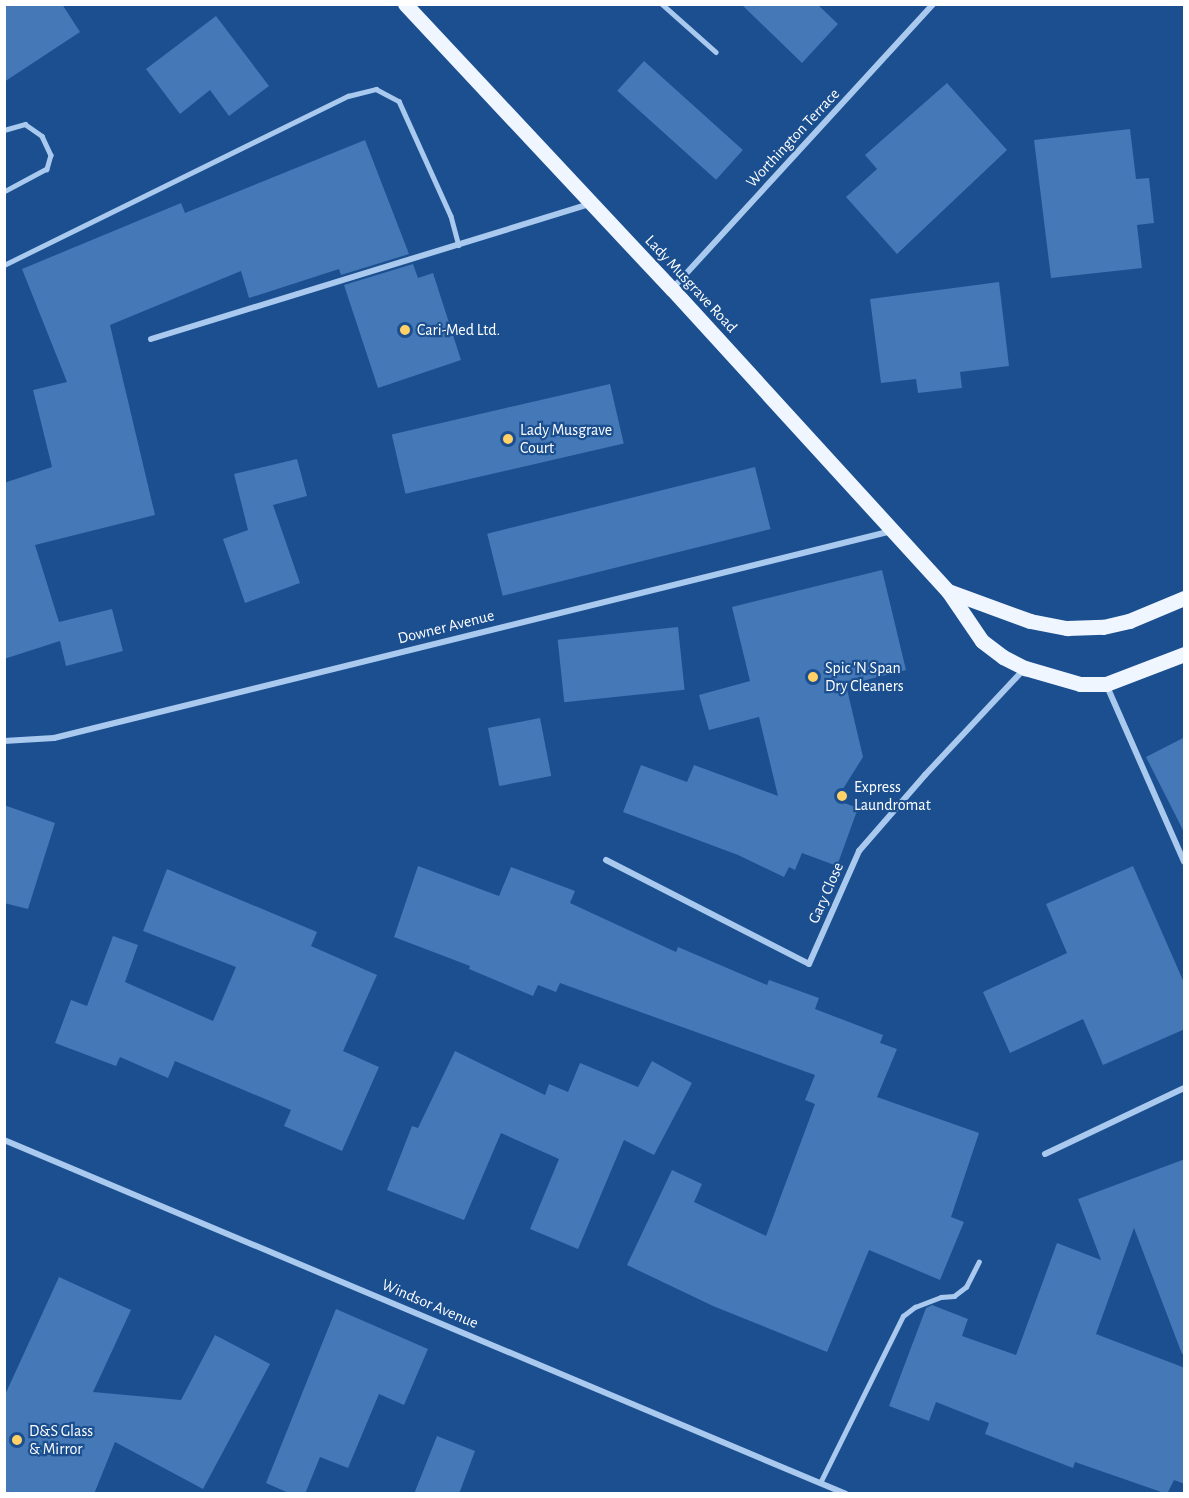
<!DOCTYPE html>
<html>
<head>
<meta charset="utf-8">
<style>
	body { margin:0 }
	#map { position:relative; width:1189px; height:1498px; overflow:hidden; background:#1b4f8f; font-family:"Alegreya Sans",sans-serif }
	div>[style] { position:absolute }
	.building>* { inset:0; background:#4478b7; transform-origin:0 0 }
	.lane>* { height:4.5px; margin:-2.25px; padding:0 2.25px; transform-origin:2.25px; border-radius:2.25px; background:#a9c9ee }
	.street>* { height:6px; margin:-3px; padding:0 3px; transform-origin:3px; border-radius:3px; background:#a9c9ee }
	.primary>* { height:15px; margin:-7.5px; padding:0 7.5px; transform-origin:7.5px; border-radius:7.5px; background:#f0f6ff }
	.dots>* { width:16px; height:16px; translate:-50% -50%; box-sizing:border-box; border:3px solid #1b4f8f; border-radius:50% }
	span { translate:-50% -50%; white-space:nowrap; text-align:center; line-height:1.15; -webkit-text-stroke:4.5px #1b4f8f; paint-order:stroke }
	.street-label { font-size:16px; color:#fff }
	.poi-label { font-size:16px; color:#fff }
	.left { translate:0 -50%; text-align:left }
	.frame { position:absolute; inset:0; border:6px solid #fff; pointer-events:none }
</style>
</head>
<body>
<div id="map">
	<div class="building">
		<div style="clip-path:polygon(4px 4px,62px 4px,80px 32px,4px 82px)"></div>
		<div style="clip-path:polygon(741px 4px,817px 4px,838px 24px,802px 63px)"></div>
		<div style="clip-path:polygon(216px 16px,269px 86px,229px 116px,210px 90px,180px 114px,146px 69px)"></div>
		<div style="left:644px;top:61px;width:133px;height:40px;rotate:42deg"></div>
		<div style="clip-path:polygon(947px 83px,1007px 150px,897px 254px,846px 197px,877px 169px,865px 155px)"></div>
		<div style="clip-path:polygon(1130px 129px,1136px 179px,1149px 178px,1154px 223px,1137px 225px,1142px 268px,1051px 278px,1034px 140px)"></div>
		<div style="clip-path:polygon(365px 140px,409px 254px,341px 275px,339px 269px,249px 298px,241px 271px,110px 325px,155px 515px,35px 545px,59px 622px,112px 609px,123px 651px,66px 666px,60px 641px,4px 659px,4px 483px,52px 467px,33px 390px,67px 382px,22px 269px,181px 203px,185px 213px)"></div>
		<div style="clip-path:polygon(413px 264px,418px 278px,433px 273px,461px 360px,378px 388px,344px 285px)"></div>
		<div style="clip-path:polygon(999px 282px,1009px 366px,960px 372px,962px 388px,918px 393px,916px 379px,881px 383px,870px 299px)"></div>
		<div style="left:610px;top:384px;width:61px;height:224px;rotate:77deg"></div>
		<div style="clip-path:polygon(297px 459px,307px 496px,273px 505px,300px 583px,245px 603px,223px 539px,248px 530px,234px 474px)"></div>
		<div style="left:755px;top:467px;width:64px;height:276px;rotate:76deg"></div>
		<div style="clip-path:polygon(882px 570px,906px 670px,846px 685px,863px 757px,836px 800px,858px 808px,837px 866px,802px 853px,795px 870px,789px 867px,784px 877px,738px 855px,623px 812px,641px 765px,687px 782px,694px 765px,778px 796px,759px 717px,709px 730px,699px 695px,750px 681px,732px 607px)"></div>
		<div style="left:678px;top:627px;width:63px;height:121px;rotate:84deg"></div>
		<div style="left:540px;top:718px;width:59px;height:53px;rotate:79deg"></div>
		<div style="clip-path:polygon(1185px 737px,1185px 834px,1146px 757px)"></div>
		<div style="clip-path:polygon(4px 805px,55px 823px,28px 909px,4px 903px)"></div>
		<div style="clip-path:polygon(418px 866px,499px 896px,511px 867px,575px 891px,570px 903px,676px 952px,678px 947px,767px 985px,769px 980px,819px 998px,815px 1009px,883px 1035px,880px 1043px,897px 1049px,877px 1097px,979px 1133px,951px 1217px,964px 1222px,940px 1280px,869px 1250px,827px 1352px,713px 1306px,627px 1265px,672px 1170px,702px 1184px,694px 1202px,766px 1236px,815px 1104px,805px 1100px,815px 1075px,560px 983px,556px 992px,538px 985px,533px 996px,469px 969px,470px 966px,394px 937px)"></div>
		<div style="clip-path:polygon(1133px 866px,1185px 985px,1185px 1029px,1103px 1065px,1083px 1019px,1010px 1053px,983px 992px,1067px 953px,1046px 904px)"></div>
		<div style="clip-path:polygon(167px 869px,317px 932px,311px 946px,377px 975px,343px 1051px,379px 1067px,342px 1151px,284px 1126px,291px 1110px,175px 1061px,168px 1078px,120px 1057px,116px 1066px,55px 1043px,71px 1000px,87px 1006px,113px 936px,138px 945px,125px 982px,213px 1021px,236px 967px,143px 931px)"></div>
		<div style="clip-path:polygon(455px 1051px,545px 1095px,549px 1084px,568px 1092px,580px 1063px,638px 1087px,652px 1061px,692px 1083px,654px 1155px,624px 1140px,578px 1249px,530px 1229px,559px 1159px,501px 1133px,464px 1220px,387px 1190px,412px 1126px,418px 1128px)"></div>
		<div style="clip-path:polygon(1185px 1159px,1185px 1353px,1182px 1354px,1134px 1228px,1096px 1334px,1185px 1368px,1185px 1484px,1174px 1480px,1167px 1494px,1075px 1462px,1073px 1468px,985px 1434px,989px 1423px,936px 1402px,929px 1421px,889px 1406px,926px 1308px,932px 1305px,968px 1319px,962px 1336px,1016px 1355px,1057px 1243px,1101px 1260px,1078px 1199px)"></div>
		<div style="clip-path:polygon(59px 1277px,131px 1310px,93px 1392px,181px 1400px,215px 1335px,270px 1364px,203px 1489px,115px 1442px,94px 1494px,4px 1494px,4px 1397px)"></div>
		<div style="clip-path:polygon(336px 1309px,428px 1349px,404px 1405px,379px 1394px,348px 1468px,320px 1457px,305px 1494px,291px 1494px,266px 1483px)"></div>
		<div style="clip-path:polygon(437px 1436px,475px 1451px,459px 1494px,414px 1494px)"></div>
	</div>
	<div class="lane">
		<div style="left:662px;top:4px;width:72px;rotate:41.6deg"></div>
		<div style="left:4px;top:130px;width:22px;rotate:-16deg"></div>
		<div style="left:25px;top:124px;width:21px;rotate:35deg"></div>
		<div style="left:42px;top:136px;width:21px;rotate:65deg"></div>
		<div style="left:51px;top:155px;width:15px;rotate:106deg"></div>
		<div style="left:47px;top:169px;width:49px;rotate:151.9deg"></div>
		<div style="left:4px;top:265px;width:383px;rotate:-26.2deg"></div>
		<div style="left:348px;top:96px;width:29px;rotate:-14deg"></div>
		<div style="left:376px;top:89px;width:26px;rotate:28deg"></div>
		<div style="left:399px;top:101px;width:126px;rotate:65.7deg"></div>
		<div style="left:451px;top:216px;width:30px;rotate:75deg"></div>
		<div style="left:820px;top:1483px;width:186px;rotate:-63.6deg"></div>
		<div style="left:903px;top:1316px;width:15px;rotate:-37deg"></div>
		<div style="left:915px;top:1307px;width:28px;rotate:-21deg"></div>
		<div style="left:941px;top:1297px;width:13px;rotate:-4deg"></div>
		<div style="left:954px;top:1296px;width:15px;rotate:-37deg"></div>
		<div style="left:966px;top:1287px;width:28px;rotate:-63deg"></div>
	</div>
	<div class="street">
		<div style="left:672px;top:289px;width:386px;rotate:-47.5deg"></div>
		<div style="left:151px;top:339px;width:460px;rotate:-17.1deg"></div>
		<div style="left:1106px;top:684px;width:194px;rotate:66.3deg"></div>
		<div style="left:4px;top:741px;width:50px;rotate:-3.4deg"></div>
		<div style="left:54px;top:738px;width:863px;rotate:-13.88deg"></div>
		<div style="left:606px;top:860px;width:228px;rotate:27.1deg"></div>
		<div style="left:809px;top:964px;width:124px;rotate:-66.1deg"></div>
		<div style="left:859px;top:851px;width:101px;rotate:-49deg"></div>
		<div style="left:925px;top:775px;width:146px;rotate:-46.9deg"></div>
		<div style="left:4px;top:1140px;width:913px;rotate:22.8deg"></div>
		<div style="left:1045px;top:1154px;width:154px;rotate:-25.4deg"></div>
	</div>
	<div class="primary">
		<div style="left:405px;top:4px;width:391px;rotate:46.9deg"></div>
		<div style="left:672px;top:289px;width:409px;rotate:47.6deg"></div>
		<div style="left:948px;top:591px;width:60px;rotate:55.8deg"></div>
		<div style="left:982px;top:641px;width:26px;rotate:37deg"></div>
		<div style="left:1003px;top:657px;width:25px;rotate:27deg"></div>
		<div style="left:1025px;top:668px;width:57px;rotate:16.2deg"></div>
		<div style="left:1080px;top:684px;width:26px"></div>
		<div style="left:1106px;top:684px;width:84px;rotate:-21deg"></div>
		<div style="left:948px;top:591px;width:87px;rotate:20.1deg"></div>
		<div style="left:1030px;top:621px;width:38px;rotate:11deg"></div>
		<div style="left:1067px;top:628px;width:36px;rotate:-2deg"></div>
		<div style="left:1103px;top:627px;width:27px;rotate:-13deg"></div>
		<div style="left:1129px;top:621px;width:60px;rotate:-22.7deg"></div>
	</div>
	<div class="dots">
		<div style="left:405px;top:330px;background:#ffd166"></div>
		<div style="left:508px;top:439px;background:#ffd166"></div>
		<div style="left:813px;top:677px;background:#ffd166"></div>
		<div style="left:842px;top:796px;background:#ffd166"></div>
		<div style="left:17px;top:1440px;background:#ffd166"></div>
	</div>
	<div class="street-label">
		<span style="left:793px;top:138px;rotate:-47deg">Worthington Terrace</span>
		<span style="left:691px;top:284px;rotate:47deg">Lady Musgrave Road</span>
		<span style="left:446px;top:627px;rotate:-14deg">Downer Avenue</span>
		<span style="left:826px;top:893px;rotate:-66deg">Gary Close</span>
		<span style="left:430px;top:1304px;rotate:23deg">Windsor Avenue</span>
	</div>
	<div class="poi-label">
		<span class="left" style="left:417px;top:330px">Cari-Med Ltd.</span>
		<span class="left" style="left:520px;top:439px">Lady Musgrave<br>Court</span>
		<span class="left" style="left:825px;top:677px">Spic 'N Span<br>Dry Cleaners</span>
		<span class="left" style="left:854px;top:796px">Express<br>Laundromat</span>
		<span class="left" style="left:29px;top:1440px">D&amp;S Glass<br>&amp; Mirror</span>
	</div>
	<div class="frame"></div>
</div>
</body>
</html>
